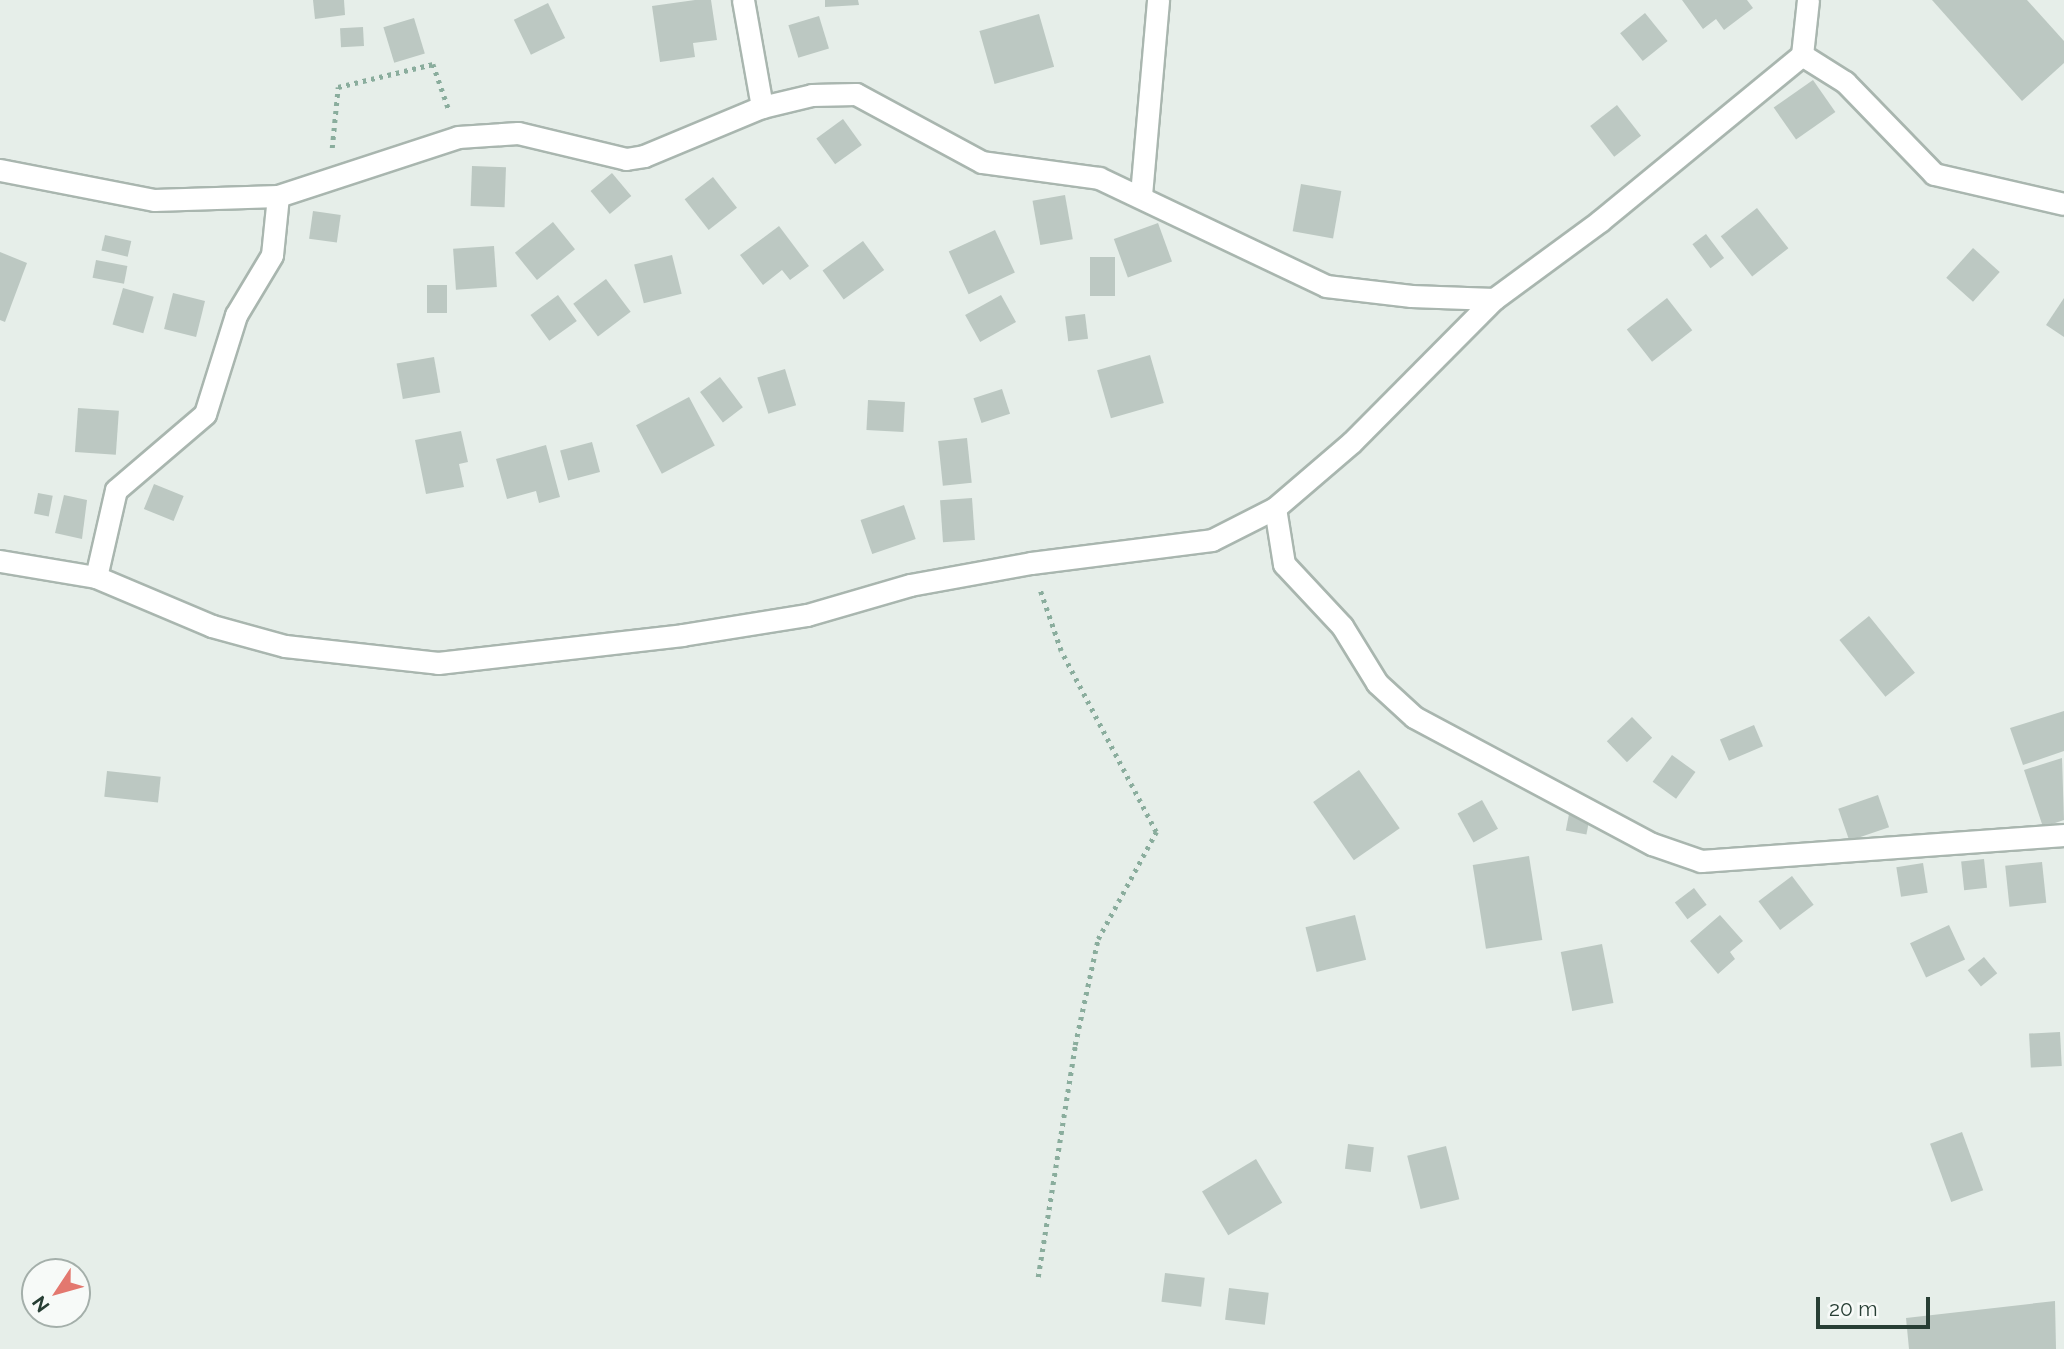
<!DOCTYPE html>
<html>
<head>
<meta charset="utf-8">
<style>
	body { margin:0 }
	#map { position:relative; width:2064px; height:1349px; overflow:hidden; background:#e6eee9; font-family:Raleway,sans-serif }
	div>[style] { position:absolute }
	.building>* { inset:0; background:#bcc8c2; transform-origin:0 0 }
	.path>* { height:4.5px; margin-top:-2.25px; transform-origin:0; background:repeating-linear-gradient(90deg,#8aad9d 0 3.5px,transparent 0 8.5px) }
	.roads { filter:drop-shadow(2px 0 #a9b6af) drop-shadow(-2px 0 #a9b6af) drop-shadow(0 2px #a9b6af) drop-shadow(0 -2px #a9b6af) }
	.minor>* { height:21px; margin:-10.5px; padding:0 10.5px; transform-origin:10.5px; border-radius:10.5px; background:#fff }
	span { translate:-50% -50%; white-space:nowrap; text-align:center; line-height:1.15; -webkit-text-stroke:6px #f7faf8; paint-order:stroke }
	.north { position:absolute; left:21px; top:1258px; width:70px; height:70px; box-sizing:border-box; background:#f7faf8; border:2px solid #a4afaa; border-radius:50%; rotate:234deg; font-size:19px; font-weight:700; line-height:28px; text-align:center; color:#273e34 }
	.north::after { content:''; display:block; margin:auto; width:24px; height:32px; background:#e3786f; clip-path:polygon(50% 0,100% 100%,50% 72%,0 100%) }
	.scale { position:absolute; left:1816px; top:1297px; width:114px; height:32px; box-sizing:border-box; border:4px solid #273e34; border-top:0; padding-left:9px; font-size:21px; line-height:24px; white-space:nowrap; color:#273e34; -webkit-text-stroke:5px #f7faf8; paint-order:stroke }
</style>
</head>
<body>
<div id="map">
	<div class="building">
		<div style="clip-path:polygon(313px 0,344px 0,345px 15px,315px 19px)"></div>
		<div style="clip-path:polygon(695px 0,711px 0,717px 40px,693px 43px,695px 57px,660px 62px,652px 6px)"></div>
		<div style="clip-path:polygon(825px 0,858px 0,859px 5px,825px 7px)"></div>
		<div style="clip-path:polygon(1682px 0,1747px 0,1753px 8px,1724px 30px,1716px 19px,1703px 29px)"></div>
		<div style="clip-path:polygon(1932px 0,2027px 0,2064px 41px,2064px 63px,2022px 101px)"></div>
		<div style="left:548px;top:3px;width:39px;height:38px;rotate:64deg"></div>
		<div style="left:1645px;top:13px;width:36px;height:32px;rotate:51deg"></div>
		<div style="left:1039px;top:14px;width:55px;height:62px;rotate:74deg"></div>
		<div style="left:819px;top:16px;width:34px;height:32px;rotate:73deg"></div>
		<div style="left:414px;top:18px;width:37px;height:32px;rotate:73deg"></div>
		<div style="left:363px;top:27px;width:19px;height:23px;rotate:87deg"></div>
		<div style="left:1813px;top:80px;width:39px;height:48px;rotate:55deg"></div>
		<div style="left:1617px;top:105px;width:39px;height:34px;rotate:52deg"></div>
		<div style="left:843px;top:119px;width:32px;height:33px;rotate:54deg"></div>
		<div style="left:472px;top:166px;width:34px;height:40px;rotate:2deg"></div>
		<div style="left:612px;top:173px;width:30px;height:28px;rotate:50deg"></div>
		<div style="left:713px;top:177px;width:39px;height:36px;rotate:52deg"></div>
		<div style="left:1301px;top:184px;width:41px;height:48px;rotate:10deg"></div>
		<div style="left:1065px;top:195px;width:45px;height:33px;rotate:80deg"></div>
		<div style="left:1757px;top:208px;width:51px;height:46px;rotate:52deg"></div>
		<div style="left:313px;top:211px;width:28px;height:28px;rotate:8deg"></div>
		<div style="left:553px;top:222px;width:35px;height:49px;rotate:51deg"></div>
		<div style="left:1158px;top:223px;width:41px;height:47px;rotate:70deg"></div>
		<div style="clip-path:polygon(779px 226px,809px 266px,790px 280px,782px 270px,763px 285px,740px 255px)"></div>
		<div style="left:995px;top:230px;width:47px;height:51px;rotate:65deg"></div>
		<div style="left:1706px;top:234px;width:30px;height:17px;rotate:53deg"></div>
		<div style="left:105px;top:235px;width:27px;height:16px;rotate:13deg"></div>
		<div style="left:863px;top:241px;width:36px;height:50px;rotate:54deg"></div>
		<div style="left:494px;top:246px;width:41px;height:41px;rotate:86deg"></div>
		<div style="left:1973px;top:248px;width:36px;height:40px;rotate:42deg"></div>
		<div style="clip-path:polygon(0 252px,27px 263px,5px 322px,0 320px)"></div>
		<div style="left:672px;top:255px;width:40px;height:39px;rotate:76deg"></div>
		<div style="left:1115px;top:257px;width:39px;height:25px;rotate:90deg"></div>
		<div style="left:96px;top:260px;width:32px;height:18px;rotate:11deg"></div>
		<div style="left:606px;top:279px;width:41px;height:41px;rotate:53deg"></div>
		<div style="left:427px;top:285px;width:20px;height:28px"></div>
		<div style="left:123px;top:288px;width:32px;height:38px;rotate:16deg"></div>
		<div style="left:173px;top:293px;width:33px;height:37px;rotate:14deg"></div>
		<div style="left:558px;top:295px;width:32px;height:34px;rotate:54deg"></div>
		<div style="left:1001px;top:295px;width:31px;height:41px;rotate:61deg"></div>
		<div style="left:1667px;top:298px;width:41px;height:51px;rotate:52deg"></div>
		<div style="clip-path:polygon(2064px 298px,2064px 337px,2046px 325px)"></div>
		<div style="left:1085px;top:314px;width:25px;height:20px;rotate:83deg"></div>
		<div style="left:1150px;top:355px;width:50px;height:55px;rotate:74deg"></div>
		<div style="left:434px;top:357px;width:36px;height:38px;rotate:80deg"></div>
		<div style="left:785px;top:369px;width:38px;height:29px;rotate:73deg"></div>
		<div style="left:720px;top:377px;width:38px;height:25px;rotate:53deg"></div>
		<div style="left:1002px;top:389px;width:26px;height:30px;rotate:72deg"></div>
		<div style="left:689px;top:397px;width:55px;height:60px;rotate:62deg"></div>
		<div style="left:868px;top:400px;width:37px;height:30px;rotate:3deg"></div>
		<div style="left:78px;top:408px;width:41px;height:44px;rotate:4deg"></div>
		<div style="clip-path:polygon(461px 431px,468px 462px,459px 464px,464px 487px,426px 494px,415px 440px)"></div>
		<div style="left:967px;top:438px;width:45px;height:29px;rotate:84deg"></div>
		<div style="left:592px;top:442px;width:31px;height:33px;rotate:75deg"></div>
		<div style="clip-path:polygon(546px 445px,560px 497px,539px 503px,536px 491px,507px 499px,496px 459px)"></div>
		<div style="left:154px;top:484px;width:32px;height:27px;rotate:22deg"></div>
		<div style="left:38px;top:493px;width:15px;height:21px;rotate:11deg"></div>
		<div style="clip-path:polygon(64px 495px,87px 500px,82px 539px,55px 533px)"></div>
		<div style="left:972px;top:498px;width:42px;height:32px;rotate:86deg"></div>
		<div style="left:904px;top:505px;width:36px;height:46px;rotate:71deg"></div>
		<div style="left:1869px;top:616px;width:73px;height:38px;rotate:51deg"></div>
		<div style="clip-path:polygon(2064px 711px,2064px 751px,2023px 765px,2010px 728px)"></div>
		<div style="left:1632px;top:717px;width:29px;height:35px;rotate:46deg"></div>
		<div style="left:1754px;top:725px;width:23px;height:37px;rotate:67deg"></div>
		<div style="left:1672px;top:755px;width:29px;height:33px;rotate:36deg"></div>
		<div style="clip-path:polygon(2062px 758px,2064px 820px,2043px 827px,2024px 770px)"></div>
		<div style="left:1359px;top:770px;width:71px;height:56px;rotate:55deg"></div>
		<div style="left:107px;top:771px;width:54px;height:26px;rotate:6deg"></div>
		<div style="left:1878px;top:795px;width:34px;height:42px;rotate:71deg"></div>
		<div style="left:1482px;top:800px;width:33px;height:28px;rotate:61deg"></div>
		<div style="left:1570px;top:809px;width:21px;height:22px;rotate:11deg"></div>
		<div style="left:1529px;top:856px;width:85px;height:57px;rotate:81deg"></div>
		<div style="left:1984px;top:859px;width:29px;height:23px;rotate:84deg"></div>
		<div style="left:2042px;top:862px;width:41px;height:37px;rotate:84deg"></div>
		<div style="left:1923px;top:863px;width:30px;height:27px;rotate:81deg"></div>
		<div style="left:1792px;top:876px;width:36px;height:42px;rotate:53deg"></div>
		<div style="left:1694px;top:888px;width:21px;height:24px;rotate:53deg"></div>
		<div style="left:1355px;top:915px;width:46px;height:51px;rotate:76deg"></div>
		<div style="clip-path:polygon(1720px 915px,1743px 941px,1730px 952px,1735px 959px,1718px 974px,1690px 941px)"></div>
		<div style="left:1949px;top:925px;width:38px;height:43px;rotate:65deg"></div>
		<div style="left:1602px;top:944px;width:60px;height:42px;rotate:79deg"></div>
		<div style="left:1984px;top:957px;width:21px;height:21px;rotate:51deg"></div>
		<div style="left:2060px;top:1032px;width:34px;height:31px;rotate:87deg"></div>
		<div style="left:1962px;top:1132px;width:62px;height:34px;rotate:70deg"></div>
		<div style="left:1348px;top:1144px;width:26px;height:25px;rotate:7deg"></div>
		<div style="left:1446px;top:1146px;width:55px;height:40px;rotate:76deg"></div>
		<div style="left:1256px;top:1159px;width:51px;height:63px;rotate:59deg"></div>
		<div style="left:1165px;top:1273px;width:40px;height:29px;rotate:7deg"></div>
		<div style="left:1229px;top:1288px;width:40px;height:32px;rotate:7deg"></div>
		<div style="clip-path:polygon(2055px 1301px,2056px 1349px,1909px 1349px,1906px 1318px)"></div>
	</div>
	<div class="path">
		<div style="left:332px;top:148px;width:61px;rotate:-84.4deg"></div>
		<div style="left:338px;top:87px;width:98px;rotate:-13.6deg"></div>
		<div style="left:433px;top:64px;width:49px;rotate:70.8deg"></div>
		<div style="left:1038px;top:1277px;width:235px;rotate:-80.9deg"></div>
		<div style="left:1075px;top:1045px;width:108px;rotate:-77.8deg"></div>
		<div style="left:1098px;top:939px;width:122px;rotate:-61.5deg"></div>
		<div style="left:1156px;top:832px;width:204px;rotate:-117.7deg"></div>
		<div style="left:1061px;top:651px;width:65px;rotate:-109deg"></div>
	</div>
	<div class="roads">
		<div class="minor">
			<div style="left:743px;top:0;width:109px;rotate:79.9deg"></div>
			<div style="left:1802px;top:55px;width:51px;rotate:32.1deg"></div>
			<div style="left:1845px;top:82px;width:128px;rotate:45.9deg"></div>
			<div style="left:1934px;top:174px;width:133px;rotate:13deg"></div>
			<div style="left:0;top:170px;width:157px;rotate:11deg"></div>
			<div style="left:154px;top:200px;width:124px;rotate:-1.8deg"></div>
			<div style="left:278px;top:196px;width:189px;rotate:-18.1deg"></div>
			<div style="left:458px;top:137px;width:60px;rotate:-3.8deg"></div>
			<div style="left:518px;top:133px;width:111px;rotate:13.5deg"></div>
			<div style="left:626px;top:159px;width:18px;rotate:-9deg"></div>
			<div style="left:644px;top:156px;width:128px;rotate:-22.6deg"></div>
			<div style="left:762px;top:107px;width:51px;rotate:-13.5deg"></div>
			<div style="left:812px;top:95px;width:44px;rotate:-1.3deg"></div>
			<div style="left:856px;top:94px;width:143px;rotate:28.4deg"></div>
			<div style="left:982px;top:162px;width:118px;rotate:7.8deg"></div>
			<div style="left:1099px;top:178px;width:251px;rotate:25.4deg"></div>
			<div style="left:1326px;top:286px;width:86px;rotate:6.7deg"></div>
			<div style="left:1411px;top:296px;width:83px;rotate:2.1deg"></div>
			<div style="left:1141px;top:195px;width:196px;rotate:-85deg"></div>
			<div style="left:1275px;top:508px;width:57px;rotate:80.9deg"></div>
			<div style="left:1284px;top:564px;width:85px;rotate:46.9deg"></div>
			<div style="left:1342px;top:626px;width:67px;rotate:58.4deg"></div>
			<div style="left:1377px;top:683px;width:50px;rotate:42.6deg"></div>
			<div style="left:1414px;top:717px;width:270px;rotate:28.1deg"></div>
			<div style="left:1652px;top:844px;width:52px;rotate:19.1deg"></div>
			<div style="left:1701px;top:861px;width:364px;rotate:-4.1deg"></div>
			<div style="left:0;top:561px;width:97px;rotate:9.5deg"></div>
			<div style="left:96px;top:577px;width:126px;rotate:22.9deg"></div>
			<div style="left:212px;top:626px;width:76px;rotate:15.3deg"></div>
			<div style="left:285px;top:646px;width:154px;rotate:6.3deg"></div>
			<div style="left:438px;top:663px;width:246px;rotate:-6.5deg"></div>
			<div style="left:682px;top:635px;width:127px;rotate:-9.1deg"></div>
			<div style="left:807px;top:615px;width:107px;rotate:-16.2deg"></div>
			<div style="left:910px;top:585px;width:123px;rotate:-10.3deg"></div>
			<div style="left:1031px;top:563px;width:182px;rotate:-7.2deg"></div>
			<div style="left:1212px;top:540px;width:71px;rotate:-26.9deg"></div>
			<div style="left:1275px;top:508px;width:101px;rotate:-40.6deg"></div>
			<div style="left:1352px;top:442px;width:202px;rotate:-45.2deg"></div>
			<div style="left:1494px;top:299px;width:132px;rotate:-36.3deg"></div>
			<div style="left:1600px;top:221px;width:261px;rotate:-39.4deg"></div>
			<div style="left:1802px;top:55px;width:55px;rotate:-83.8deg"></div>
			<div style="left:96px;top:577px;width:89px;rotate:-77.1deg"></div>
			<div style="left:116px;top:490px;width:117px;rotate:-40.5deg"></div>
			<div style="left:205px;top:414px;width:104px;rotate:-72.6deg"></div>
			<div style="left:236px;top:315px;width:70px;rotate:-59deg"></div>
			<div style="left:272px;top:255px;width:59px;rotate:-84.2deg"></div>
		</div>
	</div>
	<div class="north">N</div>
	<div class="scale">20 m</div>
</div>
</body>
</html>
